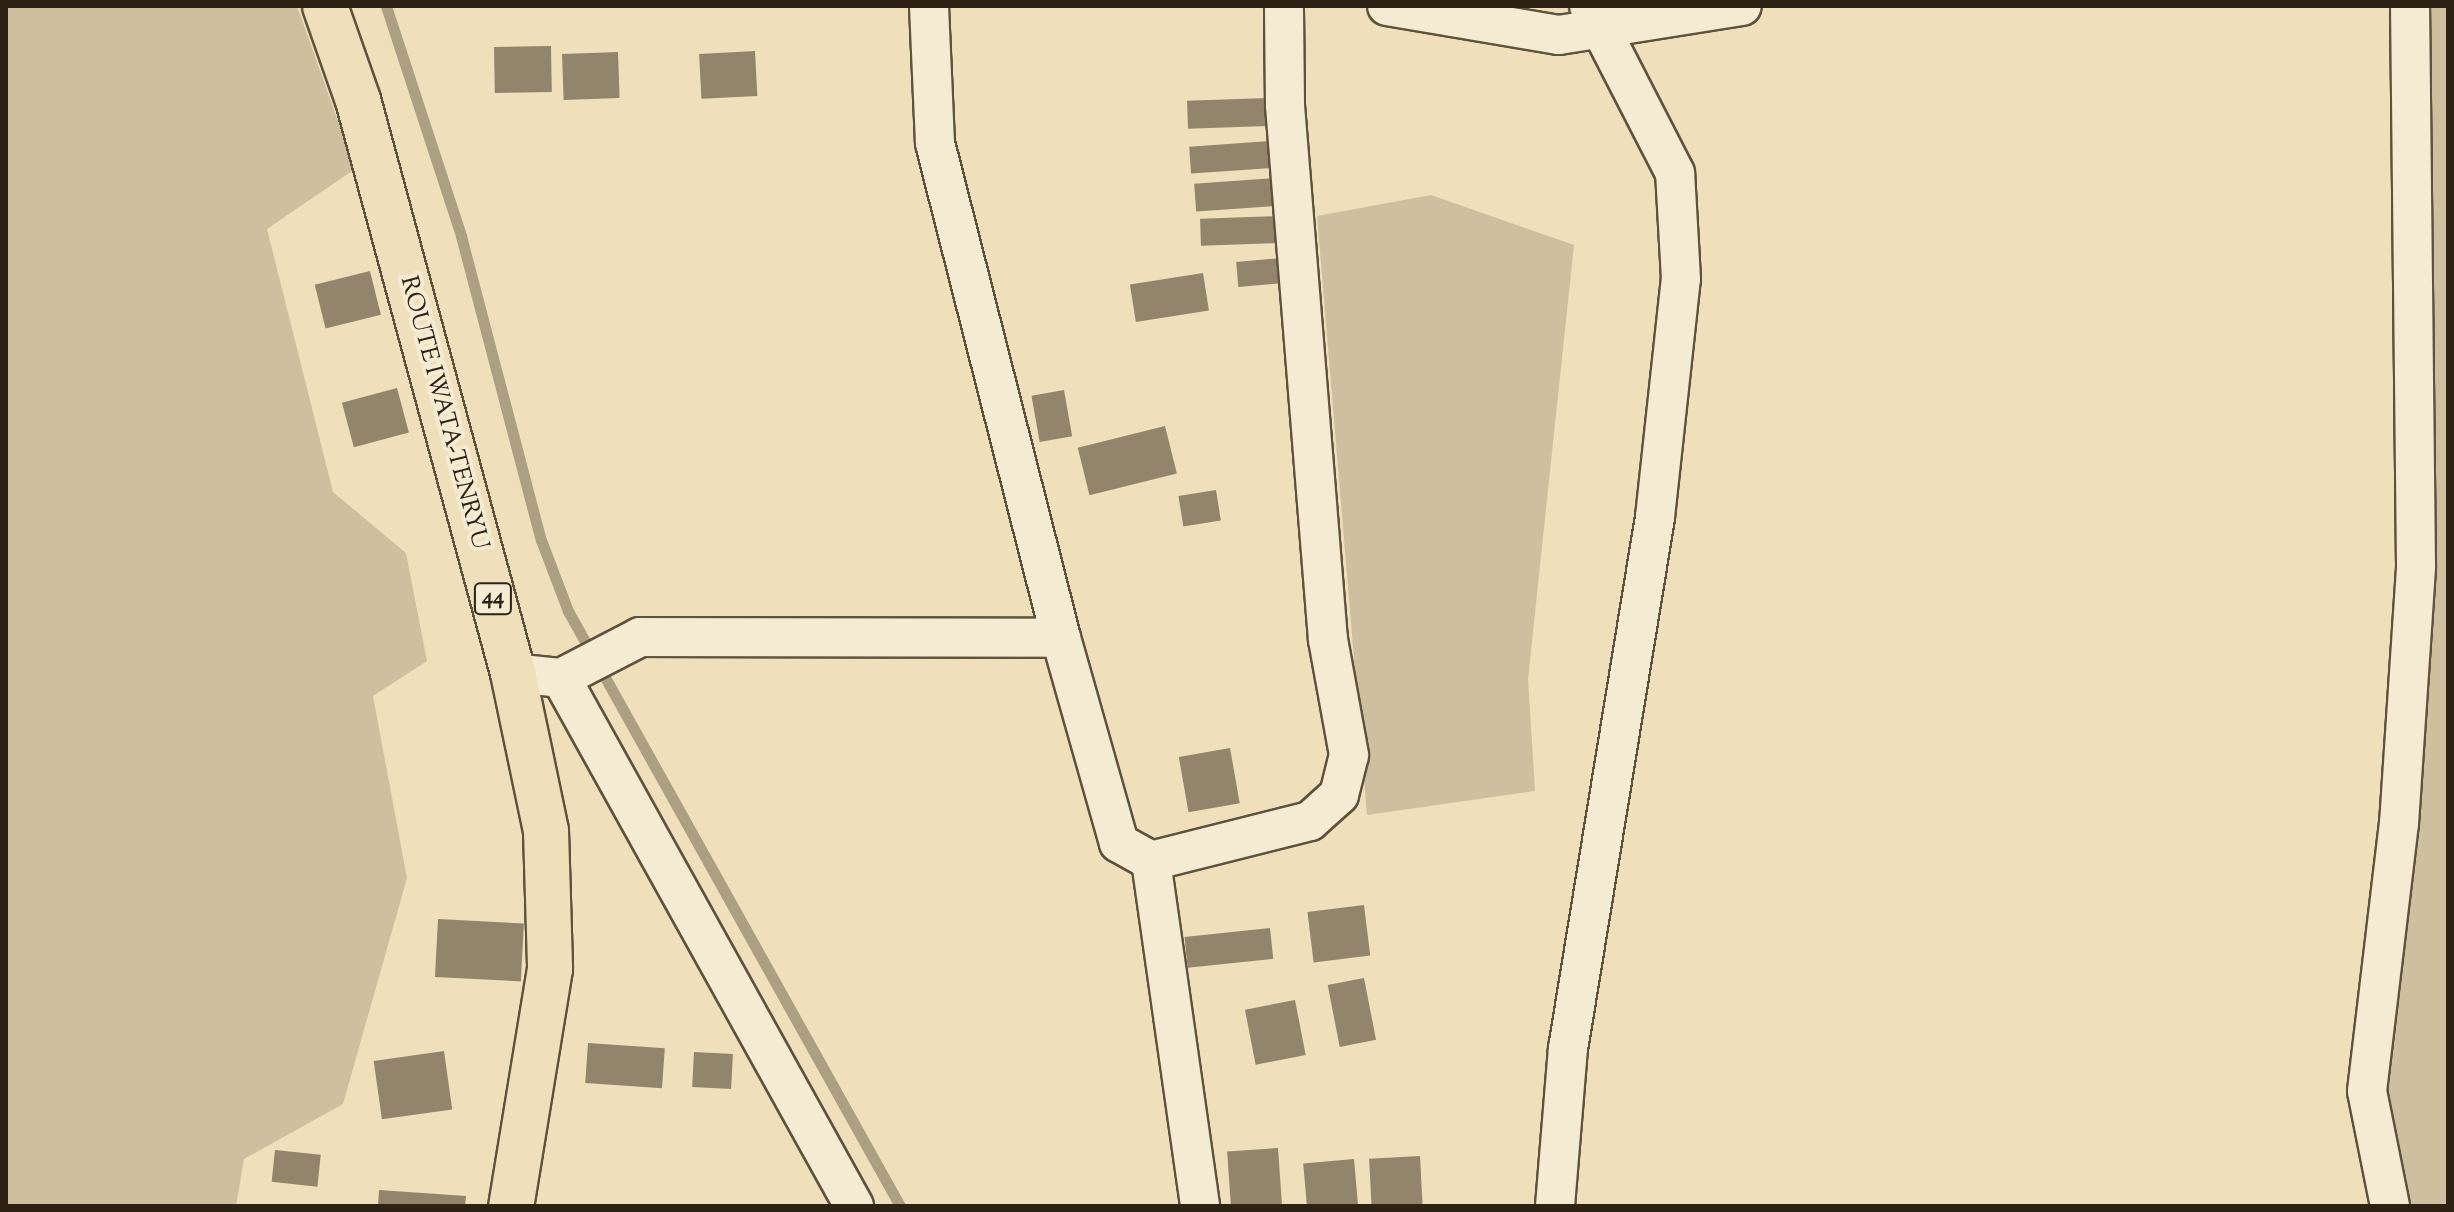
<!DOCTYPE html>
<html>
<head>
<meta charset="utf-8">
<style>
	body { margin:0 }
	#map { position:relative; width:2454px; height:1212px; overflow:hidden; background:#efe0bb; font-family:"Sorts Mill Goudy",serif }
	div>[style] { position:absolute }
	.green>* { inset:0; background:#cec09f }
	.stream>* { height:11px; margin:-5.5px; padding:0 5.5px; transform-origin:5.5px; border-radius:5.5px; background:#ad9f82 }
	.building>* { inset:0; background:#92856b; transform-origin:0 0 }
	.roads { filter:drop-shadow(2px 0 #5e523e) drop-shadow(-2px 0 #5e523e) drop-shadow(0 2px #5e523e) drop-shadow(0 -2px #5e523e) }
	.minor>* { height:38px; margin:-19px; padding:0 19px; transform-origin:19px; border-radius:19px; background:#f5ebd3 }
	.primary>* { height:44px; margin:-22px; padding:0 22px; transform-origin:22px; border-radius:22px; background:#efe0bb }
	span { translate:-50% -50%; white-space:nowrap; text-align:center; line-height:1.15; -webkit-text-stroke:8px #f5ebd3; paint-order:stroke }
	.shield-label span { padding:2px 6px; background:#f5ebd3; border:2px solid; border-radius:6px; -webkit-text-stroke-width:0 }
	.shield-label { font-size:22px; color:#2d2214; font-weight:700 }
	.street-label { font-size:24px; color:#2d2214 }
	.frame { position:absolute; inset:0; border:8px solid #2d2214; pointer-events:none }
</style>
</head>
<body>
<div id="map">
	<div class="green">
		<div style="clip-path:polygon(6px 6px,297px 6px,355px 169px,267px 229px,333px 492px,406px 553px,427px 661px,373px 696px,407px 878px,343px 1104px,244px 1159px,236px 1206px,6px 1206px)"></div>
		<div style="clip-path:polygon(2424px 6px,2448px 6px,2448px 1206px,2373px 1206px)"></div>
		<div style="clip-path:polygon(1431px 195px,1574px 245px,1528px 679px,1535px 791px,1367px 815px,1317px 216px)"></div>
	</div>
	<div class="stream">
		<div style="left:386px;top:6px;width:242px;rotate:71.9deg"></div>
		<div style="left:461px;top:236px;width:314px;rotate:75.3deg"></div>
		<div style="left:541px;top:540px;width:76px;rotate:69.2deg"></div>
		<div style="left:568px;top:611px;width:681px;rotate:60.84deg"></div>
	</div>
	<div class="building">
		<div style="left:551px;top:46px;width:46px;height:57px;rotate:89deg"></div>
		<div style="left:755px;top:51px;width:45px;height:56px;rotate:87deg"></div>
		<div style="left:618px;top:52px;width:46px;height:56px;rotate:88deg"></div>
		<div style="left:1267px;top:98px;width:28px;height:80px;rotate:88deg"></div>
		<div style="left:1270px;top:141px;width:27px;height:81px;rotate:86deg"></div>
		<div style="left:1275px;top:178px;width:28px;height:81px;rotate:86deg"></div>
		<div style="left:1281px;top:216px;width:27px;height:81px;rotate:88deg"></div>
		<div style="left:1282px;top:258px;width:25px;height:46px;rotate:85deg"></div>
		<div style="left:370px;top:271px;width:45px;height:57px;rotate:76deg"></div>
		<div style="left:1203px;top:273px;width:38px;height:74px;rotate:81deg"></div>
		<div style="left:397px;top:388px;width:46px;height:57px;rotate:75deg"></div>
		<div style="left:1064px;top:390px;width:47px;height:33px;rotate:80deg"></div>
		<div style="left:1165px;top:426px;width:49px;height:90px;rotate:76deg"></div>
		<div style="left:1216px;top:490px;width:31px;height:38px;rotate:81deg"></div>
		<div style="left:1230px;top:748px;width:56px;height:52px;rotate:80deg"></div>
		<div style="left:1364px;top:905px;width:51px;height:57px;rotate:83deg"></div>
		<div style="left:438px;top:919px;width:86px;height:58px;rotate:3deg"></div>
		<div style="left:1270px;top:928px;width:31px;height:86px;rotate:84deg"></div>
		<div style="left:1364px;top:978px;width:63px;height:37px;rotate:79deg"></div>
		<div style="left:1295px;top:1000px;width:56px;height:51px;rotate:79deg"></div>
		<div style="left:588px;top:1043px;width:77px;height:40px;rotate:4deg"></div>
		<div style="left:444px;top:1051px;width:59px;height:71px;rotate:82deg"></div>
		<div style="left:694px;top:1052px;width:39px;height:35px;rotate:3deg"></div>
		<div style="left:1278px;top:1148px;width:56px;height:51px;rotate:86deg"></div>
		<div style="left:275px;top:1150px;width:46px;height:32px;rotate:6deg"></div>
		<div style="left:1420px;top:1156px;width:50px;height:51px;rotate:87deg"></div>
		<div style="left:1354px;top:1159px;width:47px;height:51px;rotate:85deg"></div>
		<div style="clip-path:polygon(379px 1190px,466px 1196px,465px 1206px,378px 1206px)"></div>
	</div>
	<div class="roads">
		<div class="minor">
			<div style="left:929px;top:6px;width:137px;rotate:87.5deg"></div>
			<div style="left:935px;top:143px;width:511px;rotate:75.72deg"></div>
			<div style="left:1061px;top:638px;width:213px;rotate:74.2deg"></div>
			<div style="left:1119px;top:843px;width:37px;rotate:29deg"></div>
			<div style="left:1151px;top:861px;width:164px;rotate:-14.1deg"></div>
			<div style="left:1310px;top:821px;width:39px;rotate:-42deg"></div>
			<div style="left:1339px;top:795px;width:41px;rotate:-76deg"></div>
			<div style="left:1349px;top:755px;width:117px;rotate:-100.3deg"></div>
			<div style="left:1328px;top:640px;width:537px;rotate:-94.6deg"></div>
			<div style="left:1285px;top:105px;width:99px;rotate:-90.6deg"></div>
			<div style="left:1387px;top:6px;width:174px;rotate:9.6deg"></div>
			<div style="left:1559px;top:35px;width:185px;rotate:-9deg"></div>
			<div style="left:513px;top:673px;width:48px;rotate:5.9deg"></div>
			<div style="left:561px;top:678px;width:604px;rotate:60.97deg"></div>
			<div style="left:561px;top:678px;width:89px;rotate:-27.4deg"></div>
			<div style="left:640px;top:637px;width:421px;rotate:0.1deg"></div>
			<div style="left:1151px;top:861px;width:348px;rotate:81.9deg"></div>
			<div style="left:1555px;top:1206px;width:158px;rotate:-85.3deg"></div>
			<div style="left:1568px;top:1049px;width:539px;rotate:-80.71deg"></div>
			<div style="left:1655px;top:517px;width:239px;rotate:-83.8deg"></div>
			<div style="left:1681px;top:279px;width:106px;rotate:-93.2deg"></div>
			<div style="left:1675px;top:173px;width:188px;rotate:-117.2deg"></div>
			<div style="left:2390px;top:1206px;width:117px;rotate:-101.3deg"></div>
			<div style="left:2367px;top:1091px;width:269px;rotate:-83.2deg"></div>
			<div style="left:2399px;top:824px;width:259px;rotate:-86.2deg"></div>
			<div style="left:2416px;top:566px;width:560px;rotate:-90.61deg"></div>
		</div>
		<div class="primary">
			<div style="left:325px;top:6px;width:100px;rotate:70.7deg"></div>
			<div style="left:358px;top:100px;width:594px;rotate:74.86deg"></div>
			<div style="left:513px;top:673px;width:161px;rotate:78.2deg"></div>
			<div style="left:546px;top:831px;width:138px;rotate:88.3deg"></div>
			<div style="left:550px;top:969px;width:240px;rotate:99.3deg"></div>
		</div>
	</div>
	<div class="shield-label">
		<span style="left:493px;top:599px">44</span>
	</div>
	<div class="street-label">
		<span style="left:443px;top:413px;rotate:75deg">ROUTE IWATA-TENRYU</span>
	</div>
	<div class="frame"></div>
</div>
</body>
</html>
